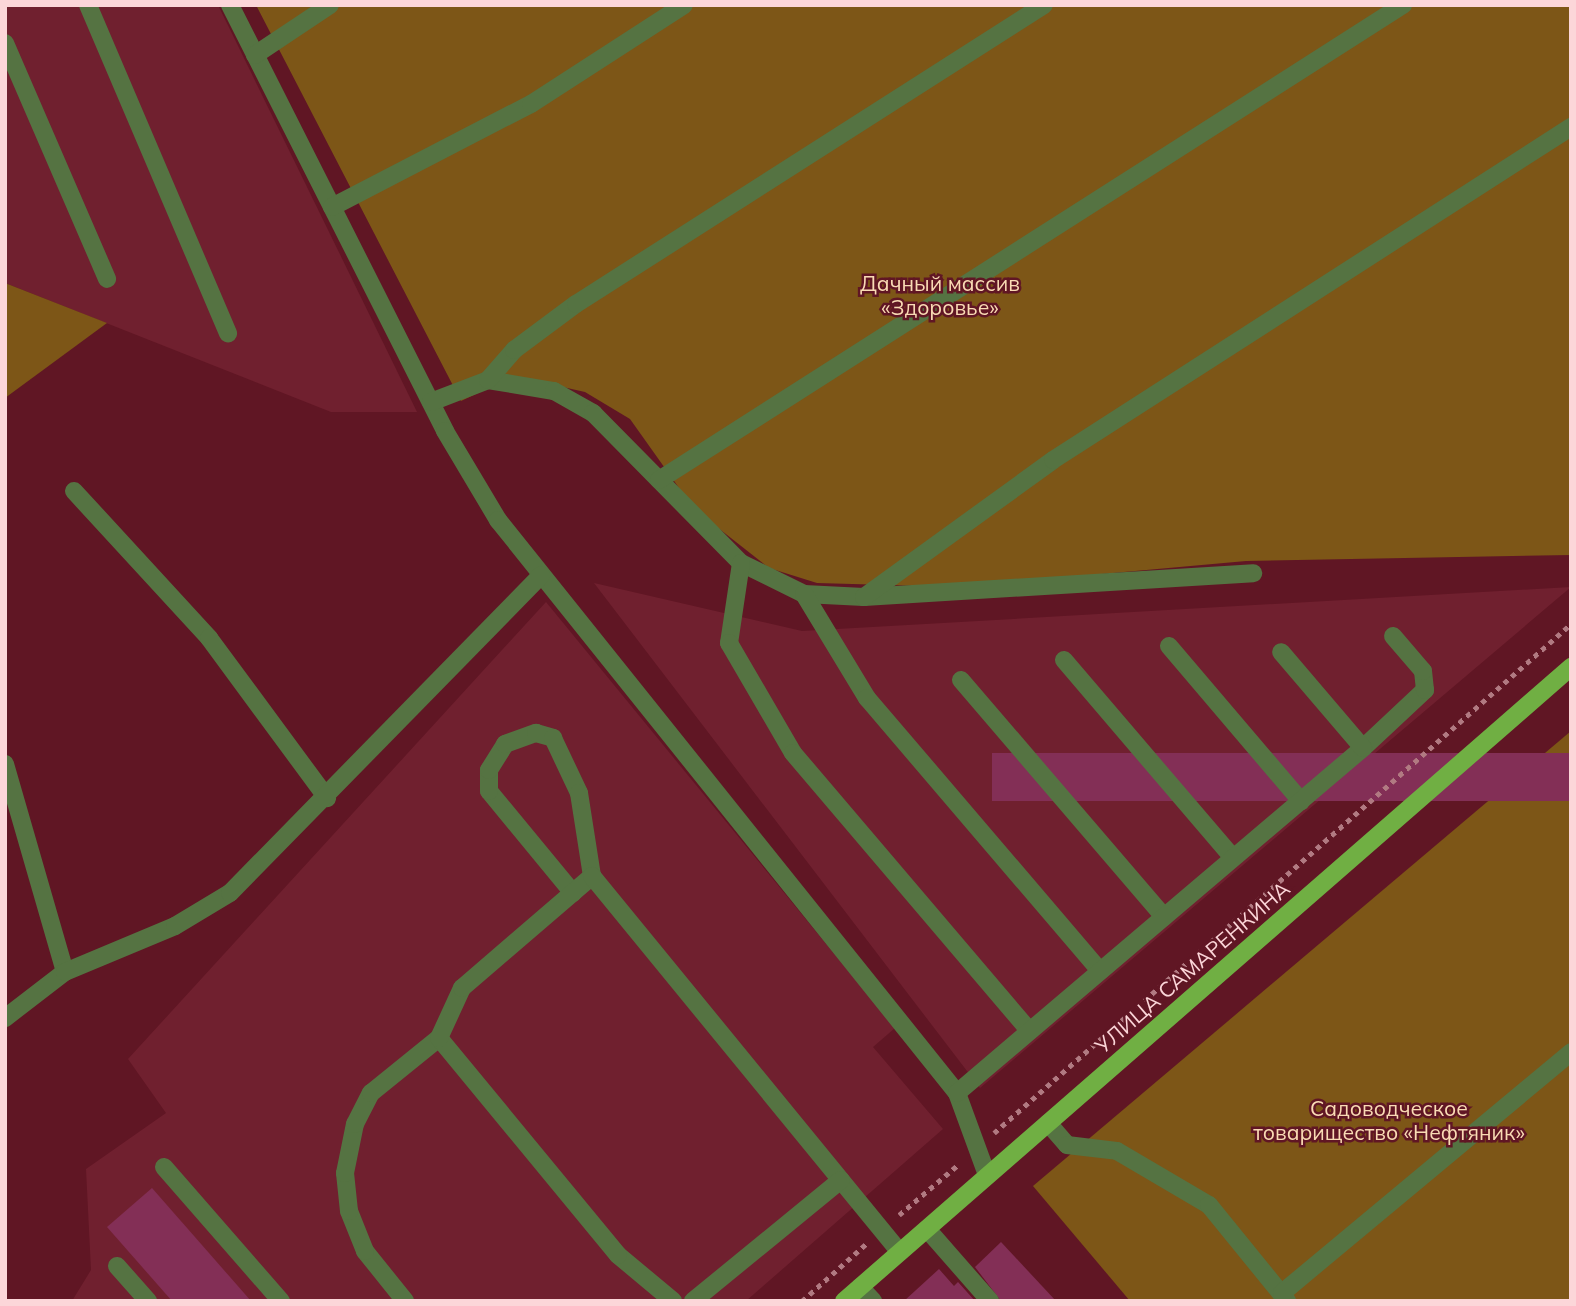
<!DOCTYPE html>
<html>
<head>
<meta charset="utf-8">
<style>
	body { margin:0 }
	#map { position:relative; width:1576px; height:1306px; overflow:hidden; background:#601624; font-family:Mulish,sans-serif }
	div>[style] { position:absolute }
	.built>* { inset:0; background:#70202f }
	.green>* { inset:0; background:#7d5617 }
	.building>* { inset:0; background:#832f56; transform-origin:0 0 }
	.path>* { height:4.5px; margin-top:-2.25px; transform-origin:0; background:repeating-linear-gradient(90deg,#b17a82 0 5px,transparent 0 10px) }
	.minor>* { height:18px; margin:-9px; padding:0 9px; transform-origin:9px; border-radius:9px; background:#557342 }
	.major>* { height:18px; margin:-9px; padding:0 9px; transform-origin:9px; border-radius:9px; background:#70af43 }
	span { translate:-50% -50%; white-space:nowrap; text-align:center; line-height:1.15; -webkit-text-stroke:5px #601624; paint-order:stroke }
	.park-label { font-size:21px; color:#f9dbb4 }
	.street-label { font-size:21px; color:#fcd6d9 }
	.frame { position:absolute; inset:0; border:7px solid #fcd6d9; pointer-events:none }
</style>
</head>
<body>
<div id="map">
	<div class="built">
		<div style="clip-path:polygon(5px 5px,218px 5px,417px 412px,331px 412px,5px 283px)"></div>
		<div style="clip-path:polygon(594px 583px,802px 631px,1571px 587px,980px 1088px)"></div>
		<div style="clip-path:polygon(546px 602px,895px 1028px,873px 1047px,943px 1129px,746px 1301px,72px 1301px,91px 1270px,86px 1169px,166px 1113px,128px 1059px)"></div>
	</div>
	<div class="green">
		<div style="clip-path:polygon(256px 5px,1571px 5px,1571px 555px,1246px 561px,959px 587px,817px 583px,769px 568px,694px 509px,630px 419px,585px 392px,514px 376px,461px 401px)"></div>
		<div style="clip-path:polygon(5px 283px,107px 323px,5px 398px)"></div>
		<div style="clip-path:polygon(1571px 731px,1571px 1301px,1130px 1301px,1033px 1186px)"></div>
	</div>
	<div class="building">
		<div style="left:1571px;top:753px;width:48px;height:579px;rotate:90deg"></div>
		<div style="clip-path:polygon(152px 1188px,251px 1301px,172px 1301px,107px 1227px)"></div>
		<div style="clip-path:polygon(1001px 1242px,1056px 1301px,1001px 1301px,975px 1267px)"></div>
		<div style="clip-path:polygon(939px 1269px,954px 1286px,958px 1282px,975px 1301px,904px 1301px)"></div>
	</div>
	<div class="path">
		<div style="left:994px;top:1133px;width:769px;rotate:-41.42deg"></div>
		<div style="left:899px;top:1215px;width:79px;rotate:-40.4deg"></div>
		<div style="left:802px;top:1301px;width:86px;rotate:-41.7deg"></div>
	</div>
	<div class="minor">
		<div style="left:88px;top:5px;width:357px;rotate:66.9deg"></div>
		<div style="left:230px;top:5px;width:477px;rotate:63.2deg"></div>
		<div style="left:445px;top:431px;width:104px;rotate:59.2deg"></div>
		<div style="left:498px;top:520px;width:734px;rotate:51.3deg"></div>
		<div style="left:957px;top:1093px;width:87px;rotate:69.9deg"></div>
		<div style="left:5px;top:43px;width:257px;rotate:66.6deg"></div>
		<div style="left:255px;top:55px;width:90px;rotate:-33.7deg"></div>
		<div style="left:332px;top:207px;width:224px;rotate:-27.4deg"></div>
		<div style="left:531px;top:104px;width:182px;rotate:-32.9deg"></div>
		<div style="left:488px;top:380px;width:67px;rotate:9.5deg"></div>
		<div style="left:554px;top:391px;width:45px;rotate:29.4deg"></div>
		<div style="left:593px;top:413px;width:211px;rotate:45.4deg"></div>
		<div style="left:741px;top:563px;width:70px;rotate:26.2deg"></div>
		<div style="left:804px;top:594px;width:60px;rotate:2.9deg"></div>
		<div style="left:864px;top:597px;width:390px;rotate:-3.5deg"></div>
		<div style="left:431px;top:402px;width:61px;rotate:-21.1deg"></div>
		<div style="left:488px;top:380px;width:40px;rotate:-49deg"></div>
		<div style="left:514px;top:350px;width:77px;rotate:-36.6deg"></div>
		<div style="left:576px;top:304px;width:555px;rotate:-32.57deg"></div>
		<div style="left:659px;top:480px;width:883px;rotate:-32.56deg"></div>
		<div style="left:74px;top:491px;width:200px;rotate:47.4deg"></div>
		<div style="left:209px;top:638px;width:199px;rotate:53.6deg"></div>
		<div style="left:741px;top:563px;width:81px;rotate:98.5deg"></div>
		<div style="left:729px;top:643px;width:127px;rotate:59.8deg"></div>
		<div style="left:793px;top:753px;width:365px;rotate:49.6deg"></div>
		<div style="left:804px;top:594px;width:122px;rotate:58.8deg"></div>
		<div style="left:867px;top:698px;width:359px;rotate:49.5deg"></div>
		<div style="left:864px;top:597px;width:233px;rotate:-35.9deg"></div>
		<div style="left:1053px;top:460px;width:616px;rotate:-32.74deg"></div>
		<div style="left:1169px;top:646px;width:204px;rotate:49.6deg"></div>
		<div style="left:1064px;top:660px;width:260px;rotate:49.5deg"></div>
		<div style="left:961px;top:680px;width:312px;rotate:49.4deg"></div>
		<div style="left:1363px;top:748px;width:85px;rotate:-43.1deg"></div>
		<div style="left:1425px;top:690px;width:19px;rotate:-96deg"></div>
		<div style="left:1423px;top:671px;width:46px;rotate:-130.6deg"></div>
		<div style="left:5px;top:764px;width:216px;rotate:73.9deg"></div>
		<div style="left:573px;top:893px;width:132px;rotate:-129.5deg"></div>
		<div style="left:489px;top:791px;width:21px;rotate:-90deg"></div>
		<div style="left:489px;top:770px;width:31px;rotate:-58deg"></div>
		<div style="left:505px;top:744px;width:33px;rotate:-20deg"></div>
		<div style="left:536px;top:733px;width:18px;rotate:16deg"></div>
		<div style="left:553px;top:738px;width:61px;rotate:64.7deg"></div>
		<div style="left:579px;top:793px;width:84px;rotate:81.1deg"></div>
		<div style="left:5px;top:1018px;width:76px;rotate:-37.5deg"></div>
		<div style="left:65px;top:972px;width:119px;rotate:-22.7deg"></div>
		<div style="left:175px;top:926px;width:64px;rotate:-31deg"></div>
		<div style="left:230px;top:893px;width:445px;rotate:-45.6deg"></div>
		<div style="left:957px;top:1093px;width:533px;rotate:-40.36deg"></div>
		<div style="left:1363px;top:748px;width:126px;rotate:-130.5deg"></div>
		<div style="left:1048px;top:1123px;width:29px;rotate:49deg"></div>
		<div style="left:1067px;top:1145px;width:50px;rotate:6.8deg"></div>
		<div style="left:1117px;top:1151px;width:107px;rotate:30.4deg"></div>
		<div style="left:1209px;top:1205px;width:124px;rotate:50.9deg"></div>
		<div style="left:164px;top:1167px;width:178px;rotate:48.9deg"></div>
		<div style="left:927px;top:1229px;width:96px;rotate:48.8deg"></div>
		<div style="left:117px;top:1266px;width:47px;rotate:48.5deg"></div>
		<div style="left:860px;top:1287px;width:19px;rotate:47deg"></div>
		<div style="left:1282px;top:1293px;width:376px;rotate:-39.8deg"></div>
		<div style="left:405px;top:1301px;width:64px;rotate:-128.7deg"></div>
		<div style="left:365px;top:1251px;width:43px;rotate:-111.8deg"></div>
		<div style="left:349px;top:1211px;width:38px;rotate:-96deg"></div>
		<div style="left:345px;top:1173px;width:50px;rotate:-78.5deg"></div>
		<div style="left:355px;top:1124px;width:35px;rotate:-63deg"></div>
		<div style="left:371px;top:1093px;width:87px;rotate:-39deg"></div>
		<div style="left:673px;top:1301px;width:72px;rotate:-140.1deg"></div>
		<div style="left:618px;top:1255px;width:281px;rotate:-129.5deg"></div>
		<div style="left:439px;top:1038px;width:55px;rotate:-65.3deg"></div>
		<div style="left:462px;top:988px;width:172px;rotate:-40.7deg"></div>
		<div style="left:592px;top:876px;width:486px;rotate:50.7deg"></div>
		<div style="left:693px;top:1301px;width:191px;rotate:-39.3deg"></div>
	</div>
	<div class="major">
		<div style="left:844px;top:1301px;width:965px;rotate:-41.09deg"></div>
	</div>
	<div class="park-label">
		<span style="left:940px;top:295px">Дачный массив<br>«Здоровье»</span>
		<span style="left:1389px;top:1120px">Садоводческое<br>товарищество «Нефтяник»</span>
	</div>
	<div class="street-label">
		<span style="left:1192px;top:967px;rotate:-41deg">УЛИЦА САМАРЕНКИНА</span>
	</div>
	<div class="frame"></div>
</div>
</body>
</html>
